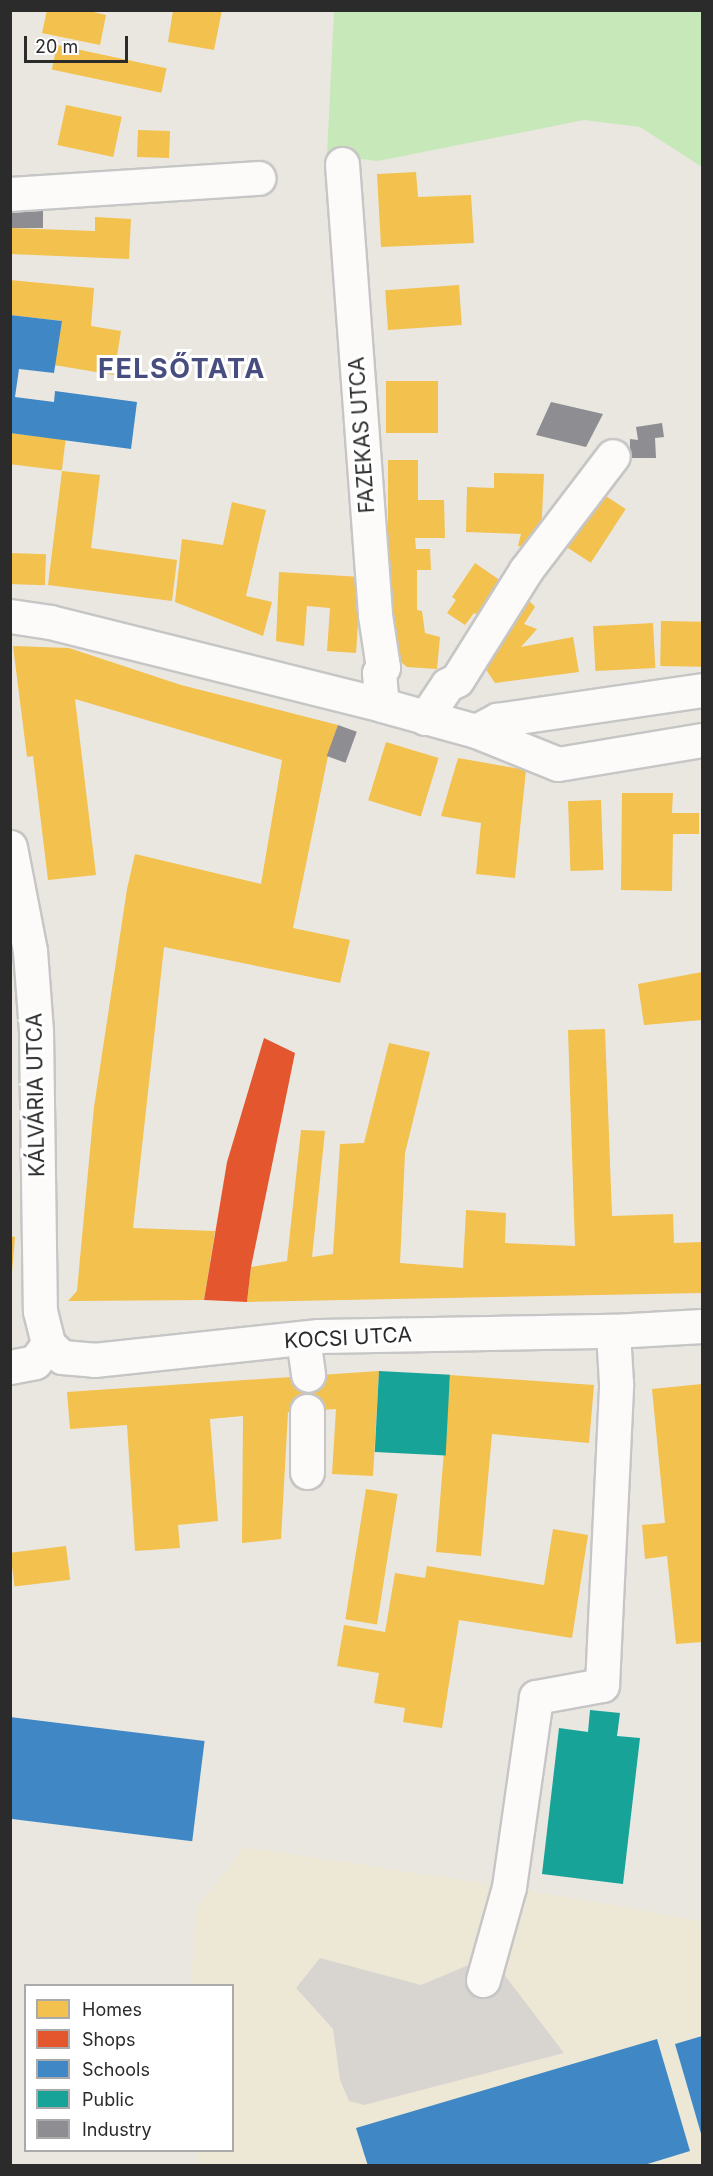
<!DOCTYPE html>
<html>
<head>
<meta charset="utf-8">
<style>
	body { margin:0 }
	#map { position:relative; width:713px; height:2176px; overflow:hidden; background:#eae7e1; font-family:Inter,sans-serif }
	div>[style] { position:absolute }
	.education>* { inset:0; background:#ede8d5 }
	.green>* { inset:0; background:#c7e8b8 }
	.plaza>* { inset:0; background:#d8d5d0 }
	.homes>* { inset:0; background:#f2c14e; transform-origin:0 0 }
	.shops>* { inset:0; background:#e4572e }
	.schools>* { inset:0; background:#3f88c5; transform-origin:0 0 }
	.public>* { inset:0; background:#17a398; transform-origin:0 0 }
	.industry>* { inset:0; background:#8d8d92; transform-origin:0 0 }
	.roads { filter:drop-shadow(2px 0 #c7c6c6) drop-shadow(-2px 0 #c7c6c6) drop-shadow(0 2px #c7c6c6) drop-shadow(0 -2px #c7c6c6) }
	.minor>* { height:33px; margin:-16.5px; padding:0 16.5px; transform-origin:16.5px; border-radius:16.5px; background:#fcfbfa }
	span { translate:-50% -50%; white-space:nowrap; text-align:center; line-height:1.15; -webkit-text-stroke:6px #fff; paint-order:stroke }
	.street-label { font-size:21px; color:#2b2b2b }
	.district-label { font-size:27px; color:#484d7f; font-weight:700; letter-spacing:1.5px }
	.frame { position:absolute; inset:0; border:12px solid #2b2b2b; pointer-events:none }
	.legend { position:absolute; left:24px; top:1984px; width:210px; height:168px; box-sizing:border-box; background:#fff; border:2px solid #aaa; margin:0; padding:8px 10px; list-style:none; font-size:18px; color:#2b2b2b }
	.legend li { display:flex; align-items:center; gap:12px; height:30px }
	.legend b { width:30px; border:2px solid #aaa }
	.scale { position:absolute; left:24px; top:36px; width:104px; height:27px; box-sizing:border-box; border:3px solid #2b2b2b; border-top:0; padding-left:8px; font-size:18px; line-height:21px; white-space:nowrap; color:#2b2b2b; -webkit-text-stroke:4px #fff; paint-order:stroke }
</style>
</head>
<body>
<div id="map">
	<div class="education">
		<div style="clip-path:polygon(244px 1847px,509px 1887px,702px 1921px,702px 2165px,198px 2165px,196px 2151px,232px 2150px,232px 1986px,191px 1986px,196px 1909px)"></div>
	</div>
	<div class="green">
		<div style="clip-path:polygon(334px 11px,702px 11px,702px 167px,640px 127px,584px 120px,378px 161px,327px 155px)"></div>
	</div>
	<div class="plaza">
		<div style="clip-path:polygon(490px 1956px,564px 2053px,364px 2105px,349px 2101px,340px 2080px,333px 2029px,296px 1988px,320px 1958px,421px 1985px)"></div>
	</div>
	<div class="homes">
		<div style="clip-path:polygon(47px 10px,85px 10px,106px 15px,100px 45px,42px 33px)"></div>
		<div style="clip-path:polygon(173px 10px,222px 10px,214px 50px,168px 42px)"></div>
		<div style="left:57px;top:45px;width:112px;height:25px;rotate:12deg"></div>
		<div style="left:66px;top:105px;width:57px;height:41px;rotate:12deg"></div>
		<div style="left:138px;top:130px;width:32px;height:27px;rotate:2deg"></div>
		<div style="clip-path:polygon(416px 172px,418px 197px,471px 195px,474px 243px,381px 247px,377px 174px)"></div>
		<div style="clip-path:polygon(95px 217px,131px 219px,129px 259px,10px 254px,10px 228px,95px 231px)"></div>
		<div style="clip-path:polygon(10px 280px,94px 288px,91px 326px,121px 331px,114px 375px,54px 365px,62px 321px,10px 315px)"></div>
		<div style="left:459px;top:285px;width:40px;height:74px;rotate:86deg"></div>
		<div style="left:386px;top:381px;width:52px;height:52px"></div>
		<div style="left:10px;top:433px;width:56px;height:31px;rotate:7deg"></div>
		<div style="clip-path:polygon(388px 460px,418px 460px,418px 500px,444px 500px,445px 538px,415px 538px,416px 549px,430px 549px,431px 570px,417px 570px,417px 610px,422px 611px,425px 633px,440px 637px,437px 669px,407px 667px,395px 657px,388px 610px)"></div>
		<div style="clip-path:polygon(62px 471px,100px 475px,91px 548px,177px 560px,172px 601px,48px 585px)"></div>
		<div style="clip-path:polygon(494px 473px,544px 474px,541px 536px,538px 550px,518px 546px,521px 534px,466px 532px,467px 487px,494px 488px)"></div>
		<div style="left:598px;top:491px;width:33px;height:64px;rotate:33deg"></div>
		<div style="clip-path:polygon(232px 502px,266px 510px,246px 596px,272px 602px,263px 636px,175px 602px,182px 539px,223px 545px)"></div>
		<div style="left:10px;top:553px;width:36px;height:31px;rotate:2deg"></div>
		<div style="clip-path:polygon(475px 563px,501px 581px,478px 615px,474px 613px,465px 625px,447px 613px,456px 600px,452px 597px)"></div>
		<div style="clip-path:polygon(279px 572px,361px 577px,356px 653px,327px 651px,330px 608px,307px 606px,304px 646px,276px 641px)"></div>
		<div style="clip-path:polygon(522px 593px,535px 607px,524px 624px,537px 629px,521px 647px,573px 637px,579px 672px,495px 683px,477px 656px)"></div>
		<div style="left:661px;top:621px;width:41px;height:45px;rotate:1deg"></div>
		<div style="left:653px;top:623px;width:45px;height:60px;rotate:87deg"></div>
		<div style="clip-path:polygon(13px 646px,69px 648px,181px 685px,338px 725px,328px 756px,293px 928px,350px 940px,340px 983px,164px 947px,133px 1228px,215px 1231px,204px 1300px,68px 1301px,77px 1291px,94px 1107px,127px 889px,135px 854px,261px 884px,282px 760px,75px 699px,96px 875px,48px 880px,33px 756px,27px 757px)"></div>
		<div style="left:386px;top:742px;width:55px;height:61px;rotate:17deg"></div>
		<div style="clip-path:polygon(458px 758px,526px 770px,515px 878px,476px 874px,481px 823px,441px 816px)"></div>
		<div style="clip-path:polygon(622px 793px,673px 793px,672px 813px,699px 813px,699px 834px,673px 834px,672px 891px,621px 890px)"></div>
		<div style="left:601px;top:800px;width:70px;height:33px;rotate:88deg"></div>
		<div style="clip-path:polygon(702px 972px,702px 1020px,644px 1025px,638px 984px)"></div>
		<div style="clip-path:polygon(605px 1029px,612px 1216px,673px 1214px,674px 1243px,702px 1242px,702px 1293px,247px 1302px,251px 1267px,287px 1261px,301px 1130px,325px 1131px,312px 1257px,333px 1254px,340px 1144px,364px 1143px,389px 1043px,430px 1052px,405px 1153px,400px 1263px,463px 1268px,466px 1210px,506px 1213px,505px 1243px,575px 1246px,568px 1030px)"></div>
		<div style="clip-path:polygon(10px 1236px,15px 1237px,12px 1272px,10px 1272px)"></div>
		<div style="clip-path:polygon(379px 1371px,373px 1476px,332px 1474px,336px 1409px,288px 1412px,281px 1539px,242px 1543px,243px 1416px,210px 1419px,218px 1521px,178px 1525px,180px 1548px,135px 1551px,127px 1425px,70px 1429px,67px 1392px)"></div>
		<div style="clip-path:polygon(450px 1375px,594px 1385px,589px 1443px,492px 1434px,481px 1556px,436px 1552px)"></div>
		<div style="clip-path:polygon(702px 1384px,702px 1642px,676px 1644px,667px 1556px,645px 1559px,642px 1525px,665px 1523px,652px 1389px)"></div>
		<div style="left:366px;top:1489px;width:32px;height:132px;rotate:9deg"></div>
		<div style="clip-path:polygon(553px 1529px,588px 1535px,572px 1638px,459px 1620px,442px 1728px,403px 1722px,405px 1708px,374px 1703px,379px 1673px,337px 1666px,344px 1625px,385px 1632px,395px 1573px,425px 1578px,427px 1566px,544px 1585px)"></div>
		<div style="left:66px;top:1546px;width:34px;height:56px;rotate:83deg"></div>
	</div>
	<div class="shops">
		<div style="clip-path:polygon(264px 1038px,295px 1053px,251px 1267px,247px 1302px,204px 1300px,227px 1162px)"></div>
	</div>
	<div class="schools">
		<div style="clip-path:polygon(10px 315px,62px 321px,54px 373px,19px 369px,15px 397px,54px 402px,55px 391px,137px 402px,131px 449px,10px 433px)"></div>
		<div style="left:10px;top:1717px;width:196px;height:101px;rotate:7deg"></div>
		<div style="clip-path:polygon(702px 2036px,702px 2137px,675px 2044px)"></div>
		<div style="clip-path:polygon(657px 2039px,690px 2151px,641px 2166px,368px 2166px,356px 2128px)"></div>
	</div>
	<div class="public">
		<div style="left:379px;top:1371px;width:71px;height:81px;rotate:3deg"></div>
		<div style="clip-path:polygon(590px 1710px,620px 1713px,617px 1736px,640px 1738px,623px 1884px,542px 1874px,559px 1728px,588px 1732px)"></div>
	</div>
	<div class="industry">
		<div style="left:10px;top:203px;width:33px;height:25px"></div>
		<div style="clip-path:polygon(551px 402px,603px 414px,586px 447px,536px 435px)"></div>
		<div style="clip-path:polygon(662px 423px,664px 437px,655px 438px,656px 458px,630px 458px,630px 439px,638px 440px,636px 427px)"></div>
		<div style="left:338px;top:725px;width:20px;height:33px;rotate:20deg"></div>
	</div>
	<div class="roads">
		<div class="minor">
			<div style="left:342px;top:164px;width:452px;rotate:85.8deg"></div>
			<div style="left:375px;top:615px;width:53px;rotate:81.3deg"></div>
			<div style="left:383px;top:667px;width:7px;rotate:124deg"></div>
			<div style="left:379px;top:673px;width:32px;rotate:85deg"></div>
			<div style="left:10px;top:194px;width:249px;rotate:-3.7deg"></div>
			<div style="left:10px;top:616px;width:40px;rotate:8.5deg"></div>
			<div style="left:50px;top:622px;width:342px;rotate:14deg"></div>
			<div style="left:382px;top:705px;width:98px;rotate:15.5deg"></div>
			<div style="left:476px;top:731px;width:88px;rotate:21.9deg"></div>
			<div style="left:558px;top:764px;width:146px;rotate:-9.5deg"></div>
			<div style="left:425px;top:718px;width:40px;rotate:-56deg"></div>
			<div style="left:447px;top:685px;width:11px;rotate:-27deg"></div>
			<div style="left:457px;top:680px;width:130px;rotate:-57.9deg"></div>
			<div style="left:526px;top:570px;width:143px;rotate:-52.7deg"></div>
			<div style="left:476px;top:731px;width:24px;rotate:-28deg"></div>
			<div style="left:497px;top:720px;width:207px;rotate:-8.3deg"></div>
			<div style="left:10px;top:847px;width:106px;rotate:79.1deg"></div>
			<div style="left:30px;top:951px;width:80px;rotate:85.7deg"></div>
			<div style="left:36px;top:1031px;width:280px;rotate:89.2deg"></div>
			<div style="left:40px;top:1311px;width:34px;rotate:76deg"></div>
			<div style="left:303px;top:1338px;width:37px;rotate:82deg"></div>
			<div style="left:48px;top:1344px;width:19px;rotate:43deg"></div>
			<div style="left:62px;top:1357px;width:32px;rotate:5deg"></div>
			<div style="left:94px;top:1360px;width:226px;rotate:-6.1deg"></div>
			<div style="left:319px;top:1336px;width:294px;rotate:-1deg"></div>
			<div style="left:613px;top:1331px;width:89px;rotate:-3.2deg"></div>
			<div style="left:10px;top:1367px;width:25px;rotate:-11deg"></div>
			<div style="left:35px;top:1362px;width:22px;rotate:-54deg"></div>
			<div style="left:307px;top:1411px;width:61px;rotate:90deg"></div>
			<div style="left:483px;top:1980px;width:97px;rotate:-74.4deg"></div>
			<div style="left:509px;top:1887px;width:192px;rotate:-81.9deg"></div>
			<div style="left:536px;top:1697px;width:67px;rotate:-10.3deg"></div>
			<div style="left:602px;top:1685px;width:302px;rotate:-87.3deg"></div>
			<div style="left:616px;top:1383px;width:52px;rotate:-93.3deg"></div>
		</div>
	</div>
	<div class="street-label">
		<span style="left:362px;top:435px;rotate:-94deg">FAZEKAS UTCA</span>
		<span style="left:36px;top:1095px;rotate:-91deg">KÁLVÁRIA UTCA</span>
		<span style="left:348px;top:1338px;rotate:-3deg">KOCSI UTCA</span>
	</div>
	<div class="district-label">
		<span style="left:182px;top:369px">FELSŐTATA</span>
	</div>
	<div class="frame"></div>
	<ul class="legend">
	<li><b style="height:16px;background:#f2c14e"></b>Homes</li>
	<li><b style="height:16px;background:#e4572e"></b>Shops</li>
	<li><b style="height:16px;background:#3f88c5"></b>Schools</li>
	<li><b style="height:16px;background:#17a398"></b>Public</li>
	<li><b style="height:16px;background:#8d8d92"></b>Industry</li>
	</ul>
	<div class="scale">20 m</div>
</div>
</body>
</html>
